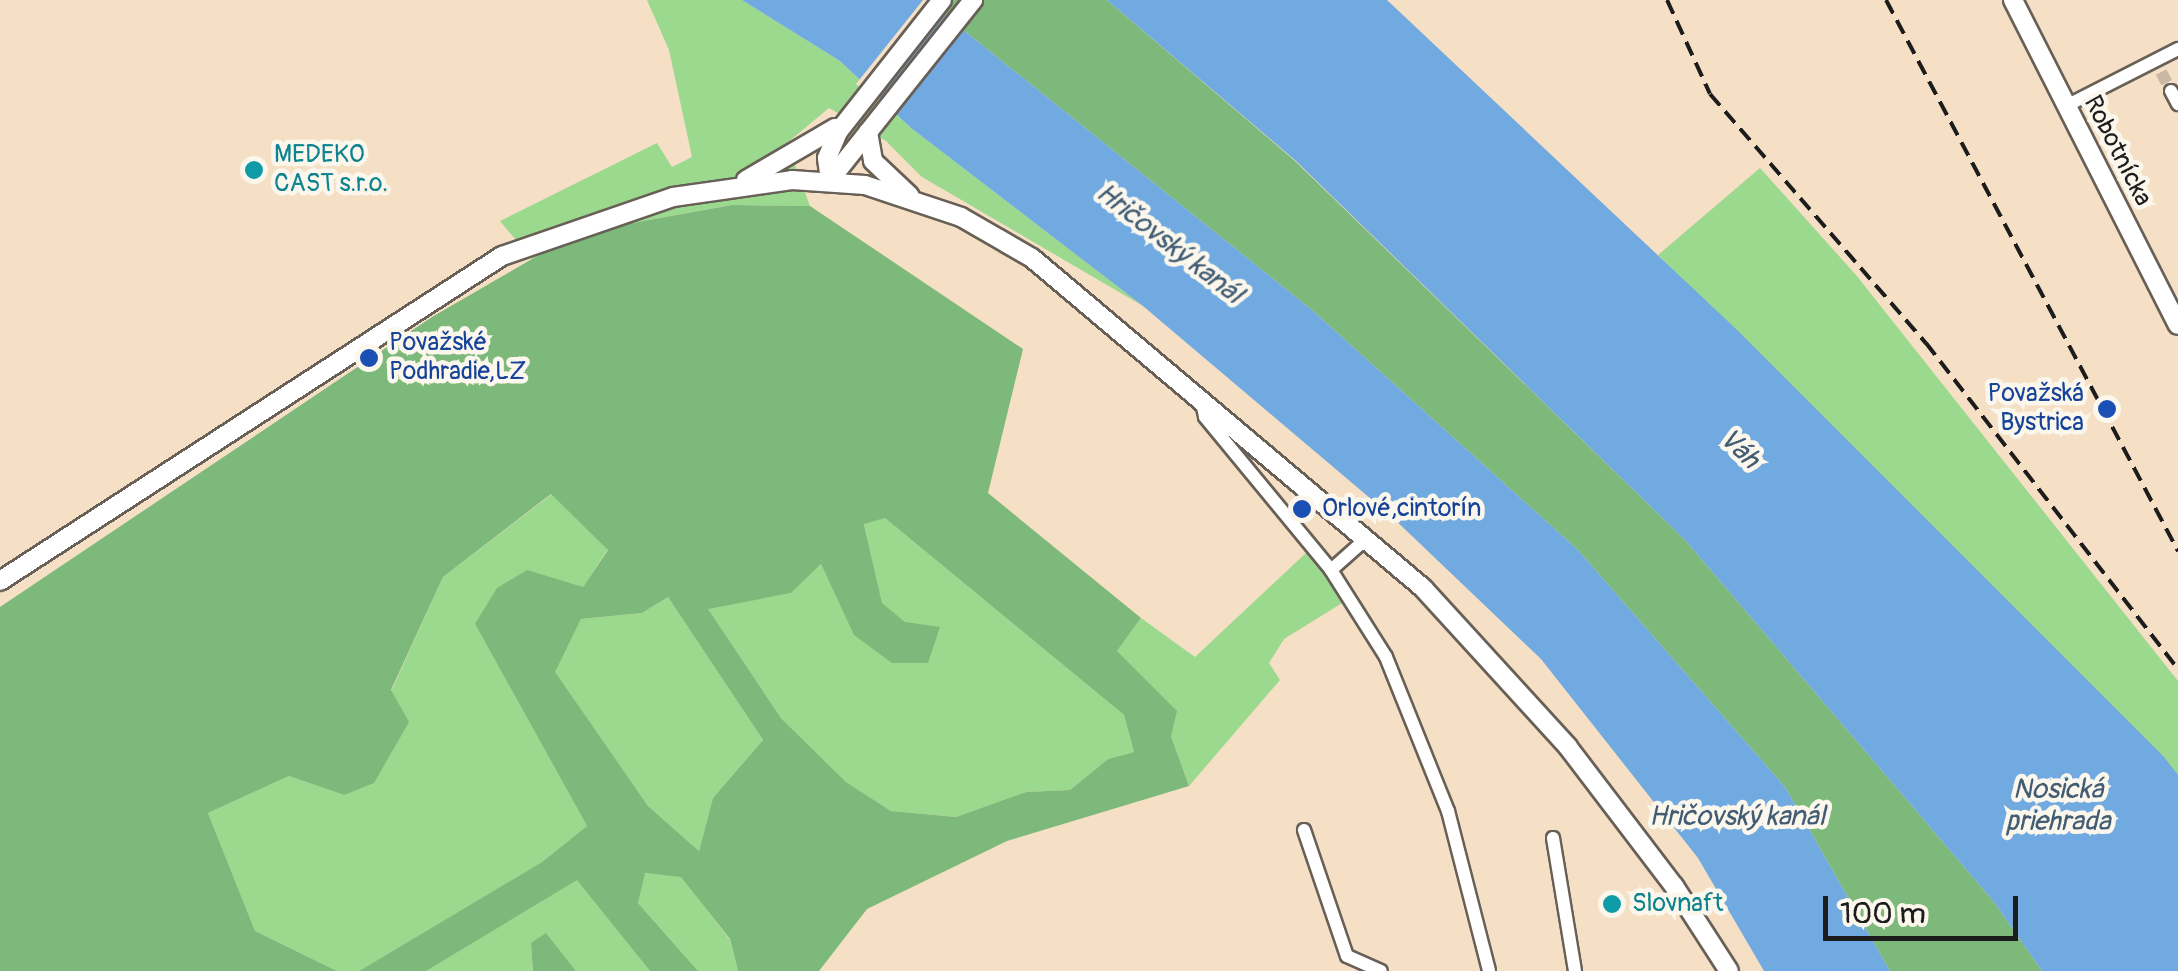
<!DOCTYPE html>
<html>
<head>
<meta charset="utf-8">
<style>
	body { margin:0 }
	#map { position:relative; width:2178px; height:971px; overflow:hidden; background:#f5dfc5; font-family:Pangolin,sans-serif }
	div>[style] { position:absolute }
	.green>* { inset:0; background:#9bd98f }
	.forest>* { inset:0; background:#7cb97a }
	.water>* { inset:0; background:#70aae0 }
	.pier>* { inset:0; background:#f5dfc5 }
	.street-tunnel>* { height:12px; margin-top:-6px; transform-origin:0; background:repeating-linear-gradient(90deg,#cab8a3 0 12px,transparent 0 18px) }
	.roads { filter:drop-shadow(2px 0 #686057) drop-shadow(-2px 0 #686057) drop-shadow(0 2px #686057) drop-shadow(0 -2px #686057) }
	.street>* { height:12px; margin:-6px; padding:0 6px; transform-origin:6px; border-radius:6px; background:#fff }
	.secondary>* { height:18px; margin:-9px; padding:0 9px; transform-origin:9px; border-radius:9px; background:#fff }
	.rail>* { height:4px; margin-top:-2px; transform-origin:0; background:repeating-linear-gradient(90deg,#1c1c1c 0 15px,transparent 0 23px) }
	.dots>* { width:28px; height:28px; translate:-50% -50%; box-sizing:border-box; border:5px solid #fbf7ec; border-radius:50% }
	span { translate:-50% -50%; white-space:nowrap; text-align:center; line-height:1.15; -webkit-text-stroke:9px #fbf7ec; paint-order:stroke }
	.street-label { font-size:25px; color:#1c1c1c }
	.culture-label { font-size:25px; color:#0d838f }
	.left { translate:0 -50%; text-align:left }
	.transit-label { font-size:25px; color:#164399 }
	.right { translate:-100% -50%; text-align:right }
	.water-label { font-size:28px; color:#425c74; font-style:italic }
	.scale { position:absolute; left:1823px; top:896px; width:195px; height:45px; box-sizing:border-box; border:5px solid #1c1c1c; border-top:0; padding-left:12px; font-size:30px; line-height:35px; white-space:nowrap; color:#1c1c1c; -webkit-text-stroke:8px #fbf7ec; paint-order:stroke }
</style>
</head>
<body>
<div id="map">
	<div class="green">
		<div style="clip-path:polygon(647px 0,742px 0,840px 61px,911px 128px,1143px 306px,922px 177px,886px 141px,829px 108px,787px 143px,810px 206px,732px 205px,588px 231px,532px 259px,500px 221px,657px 143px,672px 167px,692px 157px,669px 50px)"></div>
		<div style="clip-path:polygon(1760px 168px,1856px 275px,2178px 681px,2178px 775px,1658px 255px)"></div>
		<div style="clip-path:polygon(552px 494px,608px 549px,583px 587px,475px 624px,587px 826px,542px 862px,359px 971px,337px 971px,255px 931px,208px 813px,289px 776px,344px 795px,443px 577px)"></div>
		<div style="clip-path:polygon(885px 518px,1124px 715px,1134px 752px,1108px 759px,1070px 790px,1026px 792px,956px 817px,891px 811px,846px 782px,781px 718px,707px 608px,791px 593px,821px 564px,855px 635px,905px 622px,882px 604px,864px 523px)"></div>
		<div style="clip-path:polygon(1308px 551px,1347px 600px,1284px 639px,1269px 663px,1280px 680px,1189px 786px,1171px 736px,1117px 651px,1141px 618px,1195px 657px)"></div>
		<div style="clip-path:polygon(668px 597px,763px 740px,713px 798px,699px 851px,648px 806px,554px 672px,581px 619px,642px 613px)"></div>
		<div style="clip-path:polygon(644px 873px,681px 876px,730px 940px,738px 971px,698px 971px,638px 903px)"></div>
		<div style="clip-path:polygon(577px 879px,650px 971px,576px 971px,546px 934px,531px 944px,533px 971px,426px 971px)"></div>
	</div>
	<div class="forest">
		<div style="clip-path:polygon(926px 0,1107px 0,1295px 161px,1685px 540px,1994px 902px,2042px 971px,1890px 971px,1785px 787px,1577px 549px,1312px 310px)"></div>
		<div style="clip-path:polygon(evenodd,732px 205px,810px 206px,1023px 349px,988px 493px,1141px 618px,1117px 651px,1177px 711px,1171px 736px,1189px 786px,1007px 841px,867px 909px,819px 971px,738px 971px,730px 939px,681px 877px,645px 873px,638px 903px,698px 971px,650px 971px,577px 880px,426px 971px,359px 971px,542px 862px,587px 826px,475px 624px,497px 588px,527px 570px,583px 587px,608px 550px,551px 494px,443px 577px,391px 690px,409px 722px,374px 783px,344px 795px,289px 776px,208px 813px,255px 931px,337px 971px,0 971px,0 607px,432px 317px,532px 259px,588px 231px,732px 205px,885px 518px,1124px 715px,1134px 752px,1108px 759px,1070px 790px,1026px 792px,956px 817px,891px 811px,846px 782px,781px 718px,708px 609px,791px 593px,821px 564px,854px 635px,892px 663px,928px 663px,940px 627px,905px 622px,882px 603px,864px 524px,885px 518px,732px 205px,668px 597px,763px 740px,713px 798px,699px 851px,648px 806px,555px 672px,581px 619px,642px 613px,668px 597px)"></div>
		<div style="clip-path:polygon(546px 933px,576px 971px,533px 971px,531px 943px)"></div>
	</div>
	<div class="water">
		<div style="clip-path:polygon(742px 0,926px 0,1312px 310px,1577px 549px,1785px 787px,1890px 971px,1764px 971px,1698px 858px,1541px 659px,1390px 515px,1143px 306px,911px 128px,840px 61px)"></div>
		<div style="clip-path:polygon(1107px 0,1387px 0,1735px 328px,2164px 757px,2178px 775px,2178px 971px,2042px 971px,1994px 902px,1685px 540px,1296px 161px)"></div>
	</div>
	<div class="pier">
		<div style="clip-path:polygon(923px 0,934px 0,873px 99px,856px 84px)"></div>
	</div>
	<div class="street-tunnel">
		<div style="left:2161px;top:72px;width:21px;rotate:62deg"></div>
	</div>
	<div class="roads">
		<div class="street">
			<div style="left:2171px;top:91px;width:15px;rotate:62deg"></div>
			<div style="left:2066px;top:106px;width:126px;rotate:-27deg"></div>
			<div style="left:1201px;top:399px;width:18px;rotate:77deg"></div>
			<div style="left:1205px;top:417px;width:198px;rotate:50.5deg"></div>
			<div style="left:1331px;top:570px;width:103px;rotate:57.7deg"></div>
			<div style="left:1386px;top:657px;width:166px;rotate:68.1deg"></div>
			<div style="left:1448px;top:811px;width:165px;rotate:75.6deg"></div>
			<div style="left:1331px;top:570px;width:47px;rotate:-41.5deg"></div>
			<div style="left:1304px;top:830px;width:133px;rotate:71.2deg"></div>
			<div style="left:1347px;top:956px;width:37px;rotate:24deg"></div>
			<div style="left:1553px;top:838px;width:135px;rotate:80.6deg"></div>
		</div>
		<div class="secondary">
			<div style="left:2013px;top:0;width:364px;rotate:63.1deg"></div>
			<div style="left:868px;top:132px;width:29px;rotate:80deg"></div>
			<div style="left:873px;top:161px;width:50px;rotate:43.4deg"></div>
			<div style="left:746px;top:180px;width:103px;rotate:-30.3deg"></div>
			<div style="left:830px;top:180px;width:230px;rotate:-51.5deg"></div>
			<div style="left:830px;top:180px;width:22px;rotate:-98deg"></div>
			<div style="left:827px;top:158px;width:28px;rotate:-67deg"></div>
			<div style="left:838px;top:132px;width:168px;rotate:-51.8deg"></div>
			<div style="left:0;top:581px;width:598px;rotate:-32.92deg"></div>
			<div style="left:502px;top:256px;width:181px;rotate:-19deg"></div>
			<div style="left:673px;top:197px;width:120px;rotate:-8.1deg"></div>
			<div style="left:792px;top:180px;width:73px;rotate:3.9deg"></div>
			<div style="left:865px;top:185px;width:101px;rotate:18.4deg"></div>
			<div style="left:961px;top:217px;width:82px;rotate:30deg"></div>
			<div style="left:1032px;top:258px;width:512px;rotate:40.16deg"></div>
			<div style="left:1423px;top:588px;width:215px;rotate:47.6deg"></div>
			<div style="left:1568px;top:747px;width:175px;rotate:52.7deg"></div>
			<div style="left:1674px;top:886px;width:101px;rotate:57.1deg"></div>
		</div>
	</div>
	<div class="rail">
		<div style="left:1667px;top:0;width:103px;rotate:65.4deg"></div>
		<div style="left:1710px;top:94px;width:330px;rotate:49.1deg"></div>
		<div style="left:1926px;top:343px;width:412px;rotate:52.3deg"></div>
		<div style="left:1886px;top:0;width:624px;rotate:62.08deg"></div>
	</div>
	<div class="dots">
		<div style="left:254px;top:170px;background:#0f9aa8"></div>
		<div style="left:369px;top:358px;background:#1a4fb4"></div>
		<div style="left:2107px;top:409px;background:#1a4fb4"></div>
		<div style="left:1302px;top:509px;background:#1a4fb4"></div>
		<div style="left:1612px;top:904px;background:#0f9aa8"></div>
	</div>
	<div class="street-label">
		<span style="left:2117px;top:151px;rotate:63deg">Robotnícka</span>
	</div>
	<div class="culture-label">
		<span class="left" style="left:274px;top:170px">MEDEKO<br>CAST s.r.o.</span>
		<span class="left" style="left:1632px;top:904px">Slovnaft</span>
	</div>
	<div class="transit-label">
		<span class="left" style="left:389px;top:358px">Považské<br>Podhradie,LZ</span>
		<span class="right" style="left:2084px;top:409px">Považská<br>Bystrica</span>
		<span class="left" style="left:1322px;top:509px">Orlové,cintorín</span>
	</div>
	<div class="water-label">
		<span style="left:1169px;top:244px;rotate:38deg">Hričovský kanál</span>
		<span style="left:1739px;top:449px;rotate:44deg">Váh</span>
		<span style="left:2058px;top:806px">Nosická<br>priehrada</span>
		<span style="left:1737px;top:817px">Hričovský kanál</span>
	</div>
	<div class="scale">100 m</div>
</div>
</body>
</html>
